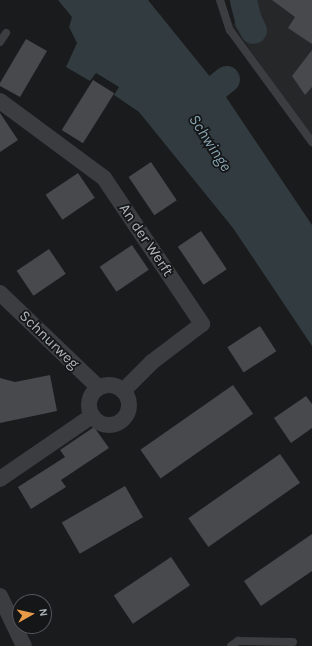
<!DOCTYPE html>
<html>
<head>
<meta charset="utf-8">
<style>
	body { margin:0 }
	#map { position:relative; width:312px; height:646px; overflow:hidden; background:#1a1b1c; font-family:Karla,sans-serif }
	div>[style] { position:absolute }
	.built>* { inset:0; background:#262729 }
	.water>* { inset:0; background:#313b40 }
	.river>* { height:27px; margin:-13.5px; padding:0 13.5px; transform-origin:13.5px; border-radius:13.5px; background:#313b40 }
	.building>* { inset:0; background:#47494c; transform-origin:0 0 }
	.service>* { height:8px; margin:-4px; padding:0 4px; transform-origin:4px; border-radius:4px; background:#3c3d41 }
	.minor>* { height:16px; margin:-8px; padding:0 8px; transform-origin:8px; border-radius:8px; background:#3c3d41 }
	.minor>.ring { margin:-8px; padding:0; box-sizing:content-box; background:none; border:16px solid #3c3d41; border-radius:50% }
	span { translate:-50% -50%; white-space:nowrap; text-align:center; line-height:1.15; -webkit-text-stroke:3.5px #151617; paint-order:stroke }
	.street-label { font-size:15px; color:#aeb4bb }
	.water-label { font-size:16px; color:#88a5b3; font-style:italic }
	.north { position:absolute; left:12px; top:594px; width:40px; height:40px; box-sizing:border-box; background:#151617; border:1px solid #525559; border-radius:50%; rotate:82deg; font-size:11px; font-weight:700; line-height:16px; text-align:center; color:#aeb4bb }
	.north::after { content:''; display:block; margin:auto; width:14px; height:18px; background:#e79a48; clip-path:polygon(50% 0,100% 100%,50% 72%,0 100%) }
</style>
</head>
<body>
<div id="map">
	<div class="built">
		<div style="clip-path:polygon(252px 0,312px 0,312px 139px,233px 25px)"></div>
	</div>
	<div class="water">
		<div style="clip-path:polygon(58px 0,148px 0,224px 94px,312px 225px,312px 346px,233px 228px,139px 112px,114px 95px,119px 87px,96px 73px,90px 81px,66px 67px,77px 43px,69px 27px,72px 17px)"></div>
	</div>
	<div class="river">
		<div style="left:243px;top:0;width:21px;rotate:76deg"></div>
		<div style="left:248px;top:20px;width:11px;rotate:63deg"></div>
		<div style="left:189px;top:108px;width:47px;rotate:-38.1deg"></div>
	</div>
	<div class="building">
		<div style="clip-path:polygon(272px 0,312px 0,312px 44px,288px 28px,295px 17px)"></div>
		<div style="clip-path:polygon(26px 39px,47px 51px,20px 97px,0 86px,0 83px)"></div>
		<div style="clip-path:polygon(312px 50px,312px 87px,305px 95px,292px 76px)"></div>
		<div style="left:93px;top:80px;width:25px;height:59px;rotate:32deg"></div>
		<div style="clip-path:polygon(0 113px,18px 140px,0 152px)"></div>
		<div style="left:151px;top:162px;width:46px;height:27px;rotate:56deg"></div>
		<div style="left:78px;top:173px;width:30px;height:39px;rotate:56deg"></div>
		<div style="left:201px;top:231px;width:46px;height:28px;rotate:56deg"></div>
		<div style="left:132px;top:245px;width:30px;height:39px;rotate:56deg"></div>
		<div style="left:49px;top:249px;width:30px;height:39px;rotate:56deg"></div>
		<div style="left:260px;top:326px;width:30px;height:39px;rotate:57deg"></div>
		<div style="clip-path:polygon(50px 375px,57px 411px,0 423px,0 378px,15px 382px)"></div>
		<div style="left:233px;top:385px;width:35px;height:113px;rotate:55deg"></div>
		<div style="clip-path:polygon(306px 396px,312px 404px,312px 428px,291px 443px,274px 418px)"></div>
		<div style="clip-path:polygon(94px 427px,109px 448px,61px 480px,66px 487px,31px 509px,18px 487px,65px 457px,60px 450px)"></div>
		<div style="left:280px;top:454px;width:35px;height:112px;rotate:55deg"></div>
		<div style="left:125px;top:486px;width:36px;height:73px;rotate:60deg"></div>
		<div style="clip-path:polygon(312px 534px,312px 571px,261px 606px,244px 581px)"></div>
		<div style="left:171px;top:557px;width:34px;height:69px;rotate:56deg"></div>
	</div>
	<div class="service">
		<div style="left:220px;top:0;width:32px;rotate:72deg"></div>
		<div style="left:230px;top:30px;width:139px;rotate:53.8deg"></div>
		<div style="left:0;top:42px;width:11px;rotate:-56deg"></div>
		<div style="left:231px;top:646px;width:9px;rotate:-36deg"></div>
		<div style="left:238px;top:641px;width:55px;rotate:1deg"></div>
	</div>
	<div class="minor">
		<div style="left:0;top:101px;width:129px;rotate:36.5deg"></div>
		<div style="left:104px;top:178px;width:176px;rotate:56.1deg"></div>
		<div style="left:202px;top:324px;width:63px;rotate:142.8deg"></div>
		<div style="left:152px;top:362px;width:41px;rotate:135deg"></div>
		<div style="left:0;top:293px;width:136px;rotate:43.8deg"></div>
		<div class="ring" style="left:89px;top:385px;width:24px;height:24px"></div>
		<div style="left:0;top:479px;width:112px;rotate:-34.4deg"></div>
		<div style="left:0;top:596px;width:55px;rotate:64.4deg"></div>
	</div>
	<div class="street-label">
		<span style="left:146px;top:240px;rotate:56deg">An der Werft</span>
		<span style="left:49px;top:340px;rotate:44deg">Schnurweg</span>
	</div>
	<div class="water-label">
		<span style="left:210px;top:143px;rotate:57deg">Schwinge</span>
	</div>
	<div class="north">N</div>
</div>
</body>
</html>
